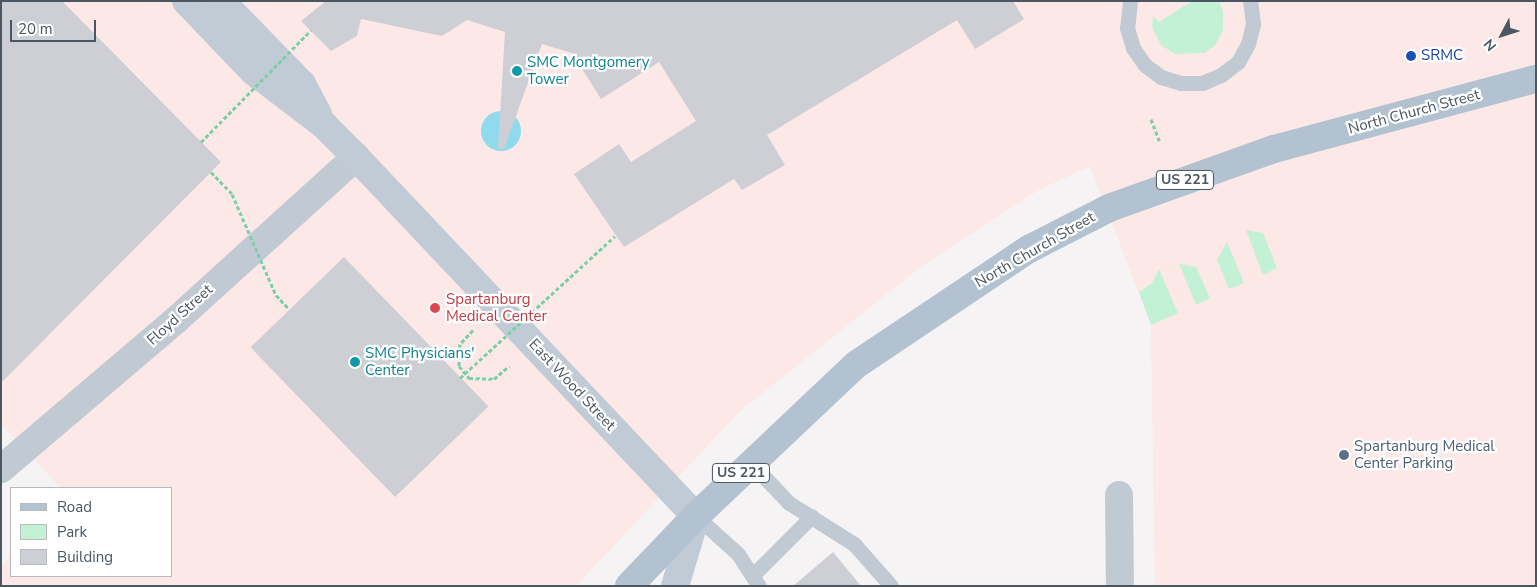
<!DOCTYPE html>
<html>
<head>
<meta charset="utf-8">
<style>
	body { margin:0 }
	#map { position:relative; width:1537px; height:587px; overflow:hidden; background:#f5f3f3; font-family:"Nunito Sans",sans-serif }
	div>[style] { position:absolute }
	.medical>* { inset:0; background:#fce8e6 }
	.green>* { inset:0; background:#c3f1d5 }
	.water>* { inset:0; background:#90daee }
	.round { border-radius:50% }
	.building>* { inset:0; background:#cdcfd5; transform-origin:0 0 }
	.path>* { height:3px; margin-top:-1.5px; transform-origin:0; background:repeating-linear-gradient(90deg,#7ad0a6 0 4px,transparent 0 6.5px) }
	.lane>* { height:15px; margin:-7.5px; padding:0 7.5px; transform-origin:7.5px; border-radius:7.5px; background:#c1cad2 }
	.street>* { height:28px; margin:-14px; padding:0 14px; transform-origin:14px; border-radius:14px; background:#c1cad2 }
	.secondary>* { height:28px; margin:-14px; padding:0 14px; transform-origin:14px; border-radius:14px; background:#c1cbd6 }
	.primary>* { height:28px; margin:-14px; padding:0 14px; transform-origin:14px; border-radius:14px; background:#b3c2d1 }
	.path-bridge>* { height:3px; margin-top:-1.5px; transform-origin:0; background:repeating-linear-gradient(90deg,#7ad0a6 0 4px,transparent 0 6.5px) }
	.dots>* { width:14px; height:14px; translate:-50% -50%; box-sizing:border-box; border:2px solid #fff; border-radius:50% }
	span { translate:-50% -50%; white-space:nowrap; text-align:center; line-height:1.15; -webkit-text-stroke:4.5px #fff; paint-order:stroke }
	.shield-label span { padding:1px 4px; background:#fff; border:1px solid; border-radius:4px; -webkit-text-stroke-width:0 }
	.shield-label { font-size:14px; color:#4a5661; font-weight:700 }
	.transit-label { font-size:15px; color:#164399 }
	.left { translate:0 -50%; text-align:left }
	.culture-label { font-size:15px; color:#0d838f }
	.street-label { font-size:15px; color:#4a5661 }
	.health-label { font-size:15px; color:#be3a42 }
	.service-label { font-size:15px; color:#4e5e75 }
	.frame { position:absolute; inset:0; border:2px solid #4a5661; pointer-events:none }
	.legend { position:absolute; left:10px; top:487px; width:162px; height:90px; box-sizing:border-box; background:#fff; border:1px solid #b7bbc0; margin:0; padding:6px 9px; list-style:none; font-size:15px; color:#4a5661 }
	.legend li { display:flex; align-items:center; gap:10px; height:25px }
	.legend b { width:25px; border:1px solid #b7bbc0 }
	.north { position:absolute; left:1477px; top:10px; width:50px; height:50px; -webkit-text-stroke:4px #fff; paint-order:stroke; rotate:230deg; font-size:14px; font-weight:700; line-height:20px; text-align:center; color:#4a5661 }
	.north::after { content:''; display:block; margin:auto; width:18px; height:22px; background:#4a5661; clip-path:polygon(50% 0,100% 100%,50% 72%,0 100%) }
	.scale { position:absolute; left:10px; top:20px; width:86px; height:22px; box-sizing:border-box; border:2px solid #4a5661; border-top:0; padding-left:6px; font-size:15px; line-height:18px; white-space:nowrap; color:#4a5661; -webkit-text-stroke:4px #fff; paint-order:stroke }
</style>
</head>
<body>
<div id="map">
	<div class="medical">
		<div style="clip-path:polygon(1px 1px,1536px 1px,1536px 586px,1155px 586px,1151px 325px,1090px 166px,1037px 191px,922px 266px,740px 411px,576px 586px,1px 586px,1px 568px,11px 555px,11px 576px,171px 576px,171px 488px,61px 488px,1px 424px)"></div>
	</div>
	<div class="green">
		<div style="clip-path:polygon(1192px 1px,1219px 1px,1223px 11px,1223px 30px,1215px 45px,1205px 53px,1175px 54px,1161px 45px,1152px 27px,1153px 16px,1159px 22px)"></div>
		<div style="clip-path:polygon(1246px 230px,1263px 233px,1277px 268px,1263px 275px)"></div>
		<div style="clip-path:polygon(1227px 242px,1244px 283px,1229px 289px,1217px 260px)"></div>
		<div style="clip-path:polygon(1179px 264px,1196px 267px,1210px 298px,1196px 305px)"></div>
		<div style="clip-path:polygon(1159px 269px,1178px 313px,1151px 325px,1139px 292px,1152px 283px)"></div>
	</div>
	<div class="water">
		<div class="round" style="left:481px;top:111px;width:40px;height:40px"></div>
	</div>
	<div class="building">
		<div style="clip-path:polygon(1px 1px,62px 1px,221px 162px,1px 383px)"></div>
		<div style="clip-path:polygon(326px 1px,1013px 1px,1024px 19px,975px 49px,957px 20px,767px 135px,785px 165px,742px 190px,734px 179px,624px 247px,574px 174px,619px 144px,631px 162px,696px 121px,659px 62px,601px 99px,572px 53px,542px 44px,504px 149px,498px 148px,505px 32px,467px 20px,442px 36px,361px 19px,357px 36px,331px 51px,301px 21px)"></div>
		<div style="left:344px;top:257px;width:208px;height:130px;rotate:46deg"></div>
		<div style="clip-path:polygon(833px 552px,861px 586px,793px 586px)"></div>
	</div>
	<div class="path">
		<div style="left:1151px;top:119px;width:26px;rotate:69deg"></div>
		<div style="left:473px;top:330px;width:19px;rotate:133deg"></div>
		<div style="left:460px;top:344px;width:11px;rotate:95deg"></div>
		<div style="left:459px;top:355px;width:11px;rotate:90deg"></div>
		<div style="left:459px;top:366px;width:16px;rotate:50deg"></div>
		<div style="left:469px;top:378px;width:25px;rotate:2deg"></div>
		<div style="left:494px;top:379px;width:20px;rotate:-41deg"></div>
	</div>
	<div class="lane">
		<div style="left:1130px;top:1px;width:27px;rotate:96deg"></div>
		<div style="left:1127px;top:28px;width:21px;rotate:73deg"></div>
		<div style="left:1133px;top:48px;width:21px;rotate:55deg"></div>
		<div style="left:1145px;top:65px;width:20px;rotate:37deg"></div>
		<div style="left:1161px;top:77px;width:21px;rotate:17deg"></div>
		<div style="left:1181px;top:83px;width:21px"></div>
		<div style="left:1202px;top:83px;width:21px;rotate:-23deg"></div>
		<div style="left:1221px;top:75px;width:21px;rotate:-37deg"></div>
		<div style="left:1238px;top:62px;width:21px;rotate:-61deg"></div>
		<div style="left:1248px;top:44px;width:21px;rotate:-76deg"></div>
		<div style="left:1253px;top:24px;width:23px;rotate:-97deg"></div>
		<div style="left:751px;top:463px;width:55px;rotate:46.5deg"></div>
		<div style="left:789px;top:503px;width:77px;rotate:32.2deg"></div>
		<div style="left:854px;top:544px;width:56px;rotate:48.6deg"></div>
		<div style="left:696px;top:516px;width:57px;rotate:42.1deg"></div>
		<div style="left:738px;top:554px;width:38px;rotate:57deg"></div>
		<div style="left:753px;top:575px;width:83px;rotate:-45deg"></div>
	</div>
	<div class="street">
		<div style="left:1px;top:469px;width:230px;rotate:-40.4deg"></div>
		<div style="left:176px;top:320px;width:243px;rotate:-42.2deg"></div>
		<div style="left:1119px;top:495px;width:91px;rotate:89.4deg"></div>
	</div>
	<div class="secondary">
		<div style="left:186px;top:1px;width:97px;rotate:46.3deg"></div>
		<div style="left:253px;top:71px;width:89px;rotate:37.3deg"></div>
		<div style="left:324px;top:125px;width:45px;rotate:45deg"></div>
		<div style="left:356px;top:157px;width:494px;rotate:46.6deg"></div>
		<div style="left:696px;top:516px;width:73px;rotate:106.7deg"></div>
		<div style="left:221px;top:1px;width:116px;rotate:45.7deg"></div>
		<div style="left:302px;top:84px;width:34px;rotate:62deg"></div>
	</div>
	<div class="primary">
		<div style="left:629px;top:586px;width:97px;rotate:-46.3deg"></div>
		<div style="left:696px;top:516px;width:221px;rotate:-43.4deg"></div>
		<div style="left:857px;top:364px;width:207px;rotate:-33.8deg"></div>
		<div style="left:1029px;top:249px;width:90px;rotate:-27.1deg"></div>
		<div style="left:1109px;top:208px;width:175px;rotate:-19.7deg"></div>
		<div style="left:1274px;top:149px;width:271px;rotate:-15deg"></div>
	</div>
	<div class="path-bridge">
		<div style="left:201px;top:142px;width:157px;rotate:-45.5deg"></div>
		<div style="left:211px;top:172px;width:30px;rotate:46deg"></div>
		<div style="left:232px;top:194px;width:110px;rotate:66.5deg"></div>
		<div style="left:276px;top:295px;width:19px;rotate:47deg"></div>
		<div style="left:460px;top:378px;width:210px;rotate:-42.5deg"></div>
	</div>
	<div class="dots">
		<div style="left:1411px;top:56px;background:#1a4fb4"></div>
		<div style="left:517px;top:71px;background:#0f9aa8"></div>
		<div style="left:435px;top:308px;background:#e0444e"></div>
		<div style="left:355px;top:362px;background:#0f9aa8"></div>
		<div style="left:1344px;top:455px;background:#5c6f8a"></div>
	</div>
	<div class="shield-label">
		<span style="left:1185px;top:180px">US 221</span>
		<span style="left:741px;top:473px">US 221</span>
	</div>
	<div class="transit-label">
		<span class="left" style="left:1421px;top:56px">SRMC</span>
	</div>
	<div class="culture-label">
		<span class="left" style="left:527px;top:71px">SMC Montgomery<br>Tower</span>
		<span class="left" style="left:365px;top:362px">SMC Physicians'<br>Center</span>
	</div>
	<div class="street-label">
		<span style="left:1414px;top:112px;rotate:-15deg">North Church Street</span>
		<span style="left:1035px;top:250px;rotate:-30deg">North Church Street</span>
		<span style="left:180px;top:315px;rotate:-42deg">Floyd Street</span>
		<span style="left:572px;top:385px;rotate:47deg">East Wood Street</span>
	</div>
	<div class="health-label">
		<span class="left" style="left:446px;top:308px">Spartanburg<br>Medical Center</span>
	</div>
	<div class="service-label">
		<span class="left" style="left:1354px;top:455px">Spartanburg Medical<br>Center Parking</span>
	</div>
	<div class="frame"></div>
	<ul class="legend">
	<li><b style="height:6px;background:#b3c2d1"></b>Road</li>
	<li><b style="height:14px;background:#c3f1d5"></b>Park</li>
	<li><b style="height:14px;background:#cdcfd5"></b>Building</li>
	</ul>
	<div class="north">N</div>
	<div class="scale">20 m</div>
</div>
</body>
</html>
